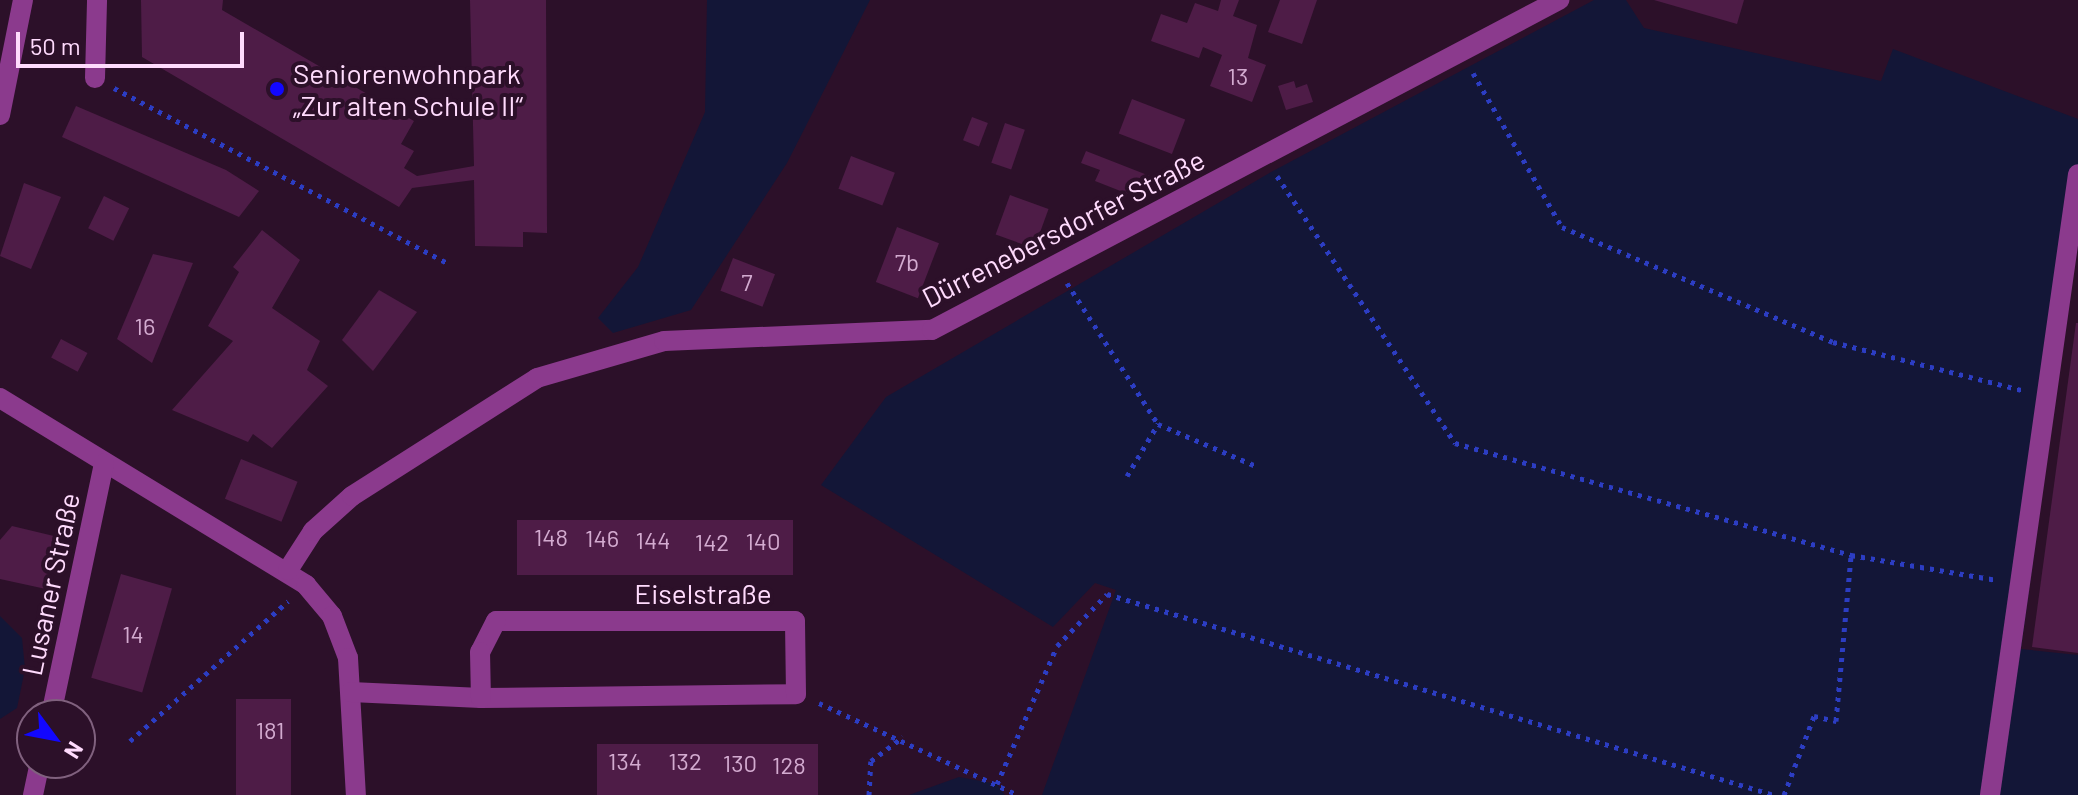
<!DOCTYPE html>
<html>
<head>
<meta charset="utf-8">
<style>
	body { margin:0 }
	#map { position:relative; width:2078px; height:795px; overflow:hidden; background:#2c1029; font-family:Barlow,sans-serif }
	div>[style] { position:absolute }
	.green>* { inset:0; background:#131637 }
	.building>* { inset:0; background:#4e1c47; transform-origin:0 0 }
	.path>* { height:5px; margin-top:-2.5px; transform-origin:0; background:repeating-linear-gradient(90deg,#2c3dc3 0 4px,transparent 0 10px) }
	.minor>* { height:20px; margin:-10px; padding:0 10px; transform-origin:10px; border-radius:10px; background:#8b3a8d }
	.dots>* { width:22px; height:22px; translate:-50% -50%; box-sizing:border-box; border:4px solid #2c1029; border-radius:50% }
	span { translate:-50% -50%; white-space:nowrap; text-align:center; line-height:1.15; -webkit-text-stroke:8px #2c1029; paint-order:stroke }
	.number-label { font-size:24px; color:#d3abd0 }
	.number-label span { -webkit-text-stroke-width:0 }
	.poi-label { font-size:28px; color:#ffdbfd }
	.left { translate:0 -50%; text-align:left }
	.street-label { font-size:28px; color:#ffdbfd }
	.north { position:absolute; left:16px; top:699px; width:80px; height:80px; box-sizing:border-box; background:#2c1029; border:2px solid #80617e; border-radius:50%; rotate:122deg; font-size:22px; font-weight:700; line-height:32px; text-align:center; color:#ffdbfd }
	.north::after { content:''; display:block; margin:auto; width:28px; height:36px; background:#1207ff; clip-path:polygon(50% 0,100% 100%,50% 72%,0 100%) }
	.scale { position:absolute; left:16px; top:32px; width:228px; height:36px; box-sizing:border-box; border:4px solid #ffdbfd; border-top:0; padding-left:10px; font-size:24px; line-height:28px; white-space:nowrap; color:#ffdbfd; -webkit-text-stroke:6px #2c1029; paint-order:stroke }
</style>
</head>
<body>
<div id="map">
	<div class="green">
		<div style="clip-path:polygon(707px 0,870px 0,787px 163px,691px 310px,613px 333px,598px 318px,638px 267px,705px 112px)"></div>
		<div style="clip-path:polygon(1594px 0,1626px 0,1644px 28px,1881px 81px,1893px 49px,2078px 119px,2078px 232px,2021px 649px,2078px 655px,2078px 795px,1042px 795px,1116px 590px,1095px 583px,1053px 627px,821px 485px,886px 397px,1273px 171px)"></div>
		<div style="clip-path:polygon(0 616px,22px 638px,25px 669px,17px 708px,0 719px)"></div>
		<div style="clip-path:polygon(959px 777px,997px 784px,1005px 795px,909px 795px)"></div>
	</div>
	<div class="building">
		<div style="clip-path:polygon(141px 0,223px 0,222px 10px,414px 121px,401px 144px,414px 151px,404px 168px,417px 176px,474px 166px,470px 0,546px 0,547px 233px,523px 232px,523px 247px,475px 246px,474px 180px,412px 188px,399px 207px,142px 57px)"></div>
		<div style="clip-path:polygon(1221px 0,1239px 0,1233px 16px,1257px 25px,1248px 58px,1266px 65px,1252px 102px,1210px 86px,1222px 55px,1203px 47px,1199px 58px,1151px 41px,1161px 14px,1187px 23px,1195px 3px,1218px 11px)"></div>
		<div style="clip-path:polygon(1280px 0,1317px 0,1302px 44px,1268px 32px)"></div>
		<div style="clip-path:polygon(1654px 0,1744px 0,1737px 24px)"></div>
		<div style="clip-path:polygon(1294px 81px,1296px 88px,1307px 84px,1313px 102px,1286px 110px,1278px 86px)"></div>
		<div style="left:1132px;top:99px;width:57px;height:37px;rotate:21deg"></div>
		<div style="clip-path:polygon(76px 106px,226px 170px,259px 191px,239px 217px,62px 137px)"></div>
		<div style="left:972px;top:117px;width:17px;height:25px;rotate:21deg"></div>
		<div style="left:1005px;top:123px;width:21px;height:42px;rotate:19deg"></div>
		<div style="clip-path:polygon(1086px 151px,1155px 178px,1146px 201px,1095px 181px,1100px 170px,1081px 163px)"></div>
		<div style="left:851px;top:156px;width:47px;height:35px;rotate:21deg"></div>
		<div style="clip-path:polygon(24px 183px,61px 197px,31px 269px,0 256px)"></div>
		<div style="left:1010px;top:195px;width:41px;height:42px;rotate:20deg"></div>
		<div style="left:104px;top:196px;width:28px;height:36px;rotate:26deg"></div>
		<div style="left:897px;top:227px;width:45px;height:59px;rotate:21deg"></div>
		<div style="clip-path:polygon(262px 230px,300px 260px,272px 308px,320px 341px,307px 370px,328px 386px,272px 448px,253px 434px,248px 442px,172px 410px,233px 341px,208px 326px,239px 272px,233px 267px)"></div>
		<div style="clip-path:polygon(153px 254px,193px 263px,152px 363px,117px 339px)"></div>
		<div style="left:733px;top:258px;width:45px;height:35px;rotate:21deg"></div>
		<div style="clip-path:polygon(379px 290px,417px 312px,373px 371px,342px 340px)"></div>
		<div style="clip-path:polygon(2076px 323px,2078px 323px,2078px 653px,2032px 647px)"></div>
		<div style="left:61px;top:339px;width:30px;height:21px;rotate:28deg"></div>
		<div style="left:241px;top:459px;width:61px;height:43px;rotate:22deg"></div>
		<div style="left:793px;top:520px;width:55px;height:276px;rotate:90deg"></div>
		<div style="clip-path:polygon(12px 526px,58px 537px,46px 589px,0 579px,0 540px)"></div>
		<div style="left:121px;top:574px;width:53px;height:108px;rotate:16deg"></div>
		<div style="left:236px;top:699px;width:55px;height:96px"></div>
		<div style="left:597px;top:744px;width:221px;height:51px"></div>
	</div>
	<div class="path">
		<div style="left:1473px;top:73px;width:178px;rotate:60deg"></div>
		<div style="left:1562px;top:227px;width:294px;rotate:23deg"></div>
		<div style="left:1833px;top:342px;width:198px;rotate:14.3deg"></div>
		<div style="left:114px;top:88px;width:377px;rotate:27.7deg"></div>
		<div style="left:1277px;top:176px;width:321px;rotate:56.3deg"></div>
		<div style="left:1455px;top:443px;width:412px;rotate:15.8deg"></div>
		<div style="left:1851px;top:555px;width:148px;rotate:9.7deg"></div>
		<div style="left:1067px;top:283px;width:168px;rotate:57.2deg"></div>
		<div style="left:1158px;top:424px;width:107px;rotate:23.2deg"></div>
		<div style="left:1127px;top:476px;width:61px;rotate:-59.2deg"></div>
		<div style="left:819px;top:703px;width:219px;rotate:24.8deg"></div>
		<div style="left:130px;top:741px;width:211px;rotate:-41.5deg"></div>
		<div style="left:997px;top:784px;width:150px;rotate:-66.5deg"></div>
		<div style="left:1057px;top:646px;width:72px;rotate:-46.1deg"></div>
		<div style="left:1107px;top:594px;width:697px;rotate:16.77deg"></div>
		<div style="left:869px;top:795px;width:34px;rotate:-87deg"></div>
		<div style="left:871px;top:761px;width:40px;rotate:-37deg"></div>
		<div style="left:1784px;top:795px;width:85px;rotate:-69.2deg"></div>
		<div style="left:1814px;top:716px;width:23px;rotate:13deg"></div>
		<div style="left:1836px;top:721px;width:167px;rotate:-84.8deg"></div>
	</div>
	<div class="minor">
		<div style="left:95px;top:78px;width:78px;rotate:-88.5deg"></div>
		<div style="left:0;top:115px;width:117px;rotate:-78.7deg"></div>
		<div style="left:0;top:398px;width:359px;rotate:31.4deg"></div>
		<div style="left:306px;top:585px;width:40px;rotate:50deg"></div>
		<div style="left:332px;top:616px;width:45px;rotate:69.1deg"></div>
		<div style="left:348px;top:658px;width:137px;rotate:86.7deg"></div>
		<div style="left:288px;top:570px;width:46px;rotate:-57.3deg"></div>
		<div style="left:313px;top:531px;width:52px;rotate:-41.9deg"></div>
		<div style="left:352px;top:496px;width:219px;rotate:-32.5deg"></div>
		<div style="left:537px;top:378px;width:132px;rotate:-16.2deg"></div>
		<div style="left:664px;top:341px;width:268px;rotate:-2.4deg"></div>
		<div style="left:932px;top:330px;width:709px;rotate:-27.76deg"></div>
		<div style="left:351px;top:692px;width:130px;rotate:2.6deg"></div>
		<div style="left:481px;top:698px;width:315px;rotate:-0.7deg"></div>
		<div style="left:796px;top:694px;width:73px;rotate:-90.8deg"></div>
		<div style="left:795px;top:621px;width:299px;rotate:180deg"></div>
		<div style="left:496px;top:621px;width:35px;rotate:117deg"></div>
		<div style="left:480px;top:652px;width:46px;rotate:88.8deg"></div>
		<div style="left:51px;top:715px;width:257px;rotate:-78.1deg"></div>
		<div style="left:33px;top:795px;width:33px;rotate:-78deg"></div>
		<div style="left:1990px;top:795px;width:627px;rotate:-81.93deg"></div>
	</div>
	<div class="dots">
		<div style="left:277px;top:89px;background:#1207ff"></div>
	</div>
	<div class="number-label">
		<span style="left:1238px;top:76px">13</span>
		<span style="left:907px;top:262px">7b</span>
		<span style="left:747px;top:282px">7</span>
		<span style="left:145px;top:326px">16</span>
		<span style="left:551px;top:537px">148</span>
		<span style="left:602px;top:538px">146</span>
		<span style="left:653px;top:540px">144</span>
		<span style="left:763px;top:541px">140</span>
		<span style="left:712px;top:542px">142</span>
		<span style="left:133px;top:634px">14</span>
		<span style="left:270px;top:730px">181</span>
		<span style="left:625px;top:761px">134</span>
		<span style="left:685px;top:761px">132</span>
		<span style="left:740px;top:763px">130</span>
		<span style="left:789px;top:765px">128</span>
	</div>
	<div class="poi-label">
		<span class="left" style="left:293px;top:89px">Seniorenwohnpark<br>„Zur alten Schule II“</span>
	</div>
	<div class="street-label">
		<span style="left:1063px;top:228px;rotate:-27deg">Dürrenebersdorfer Straße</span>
		<span style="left:50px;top:584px;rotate:-78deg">Lusaner Straße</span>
		<span style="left:703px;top:593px">Eiselstraße</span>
	</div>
	<div class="north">N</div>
	<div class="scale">50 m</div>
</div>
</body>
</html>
